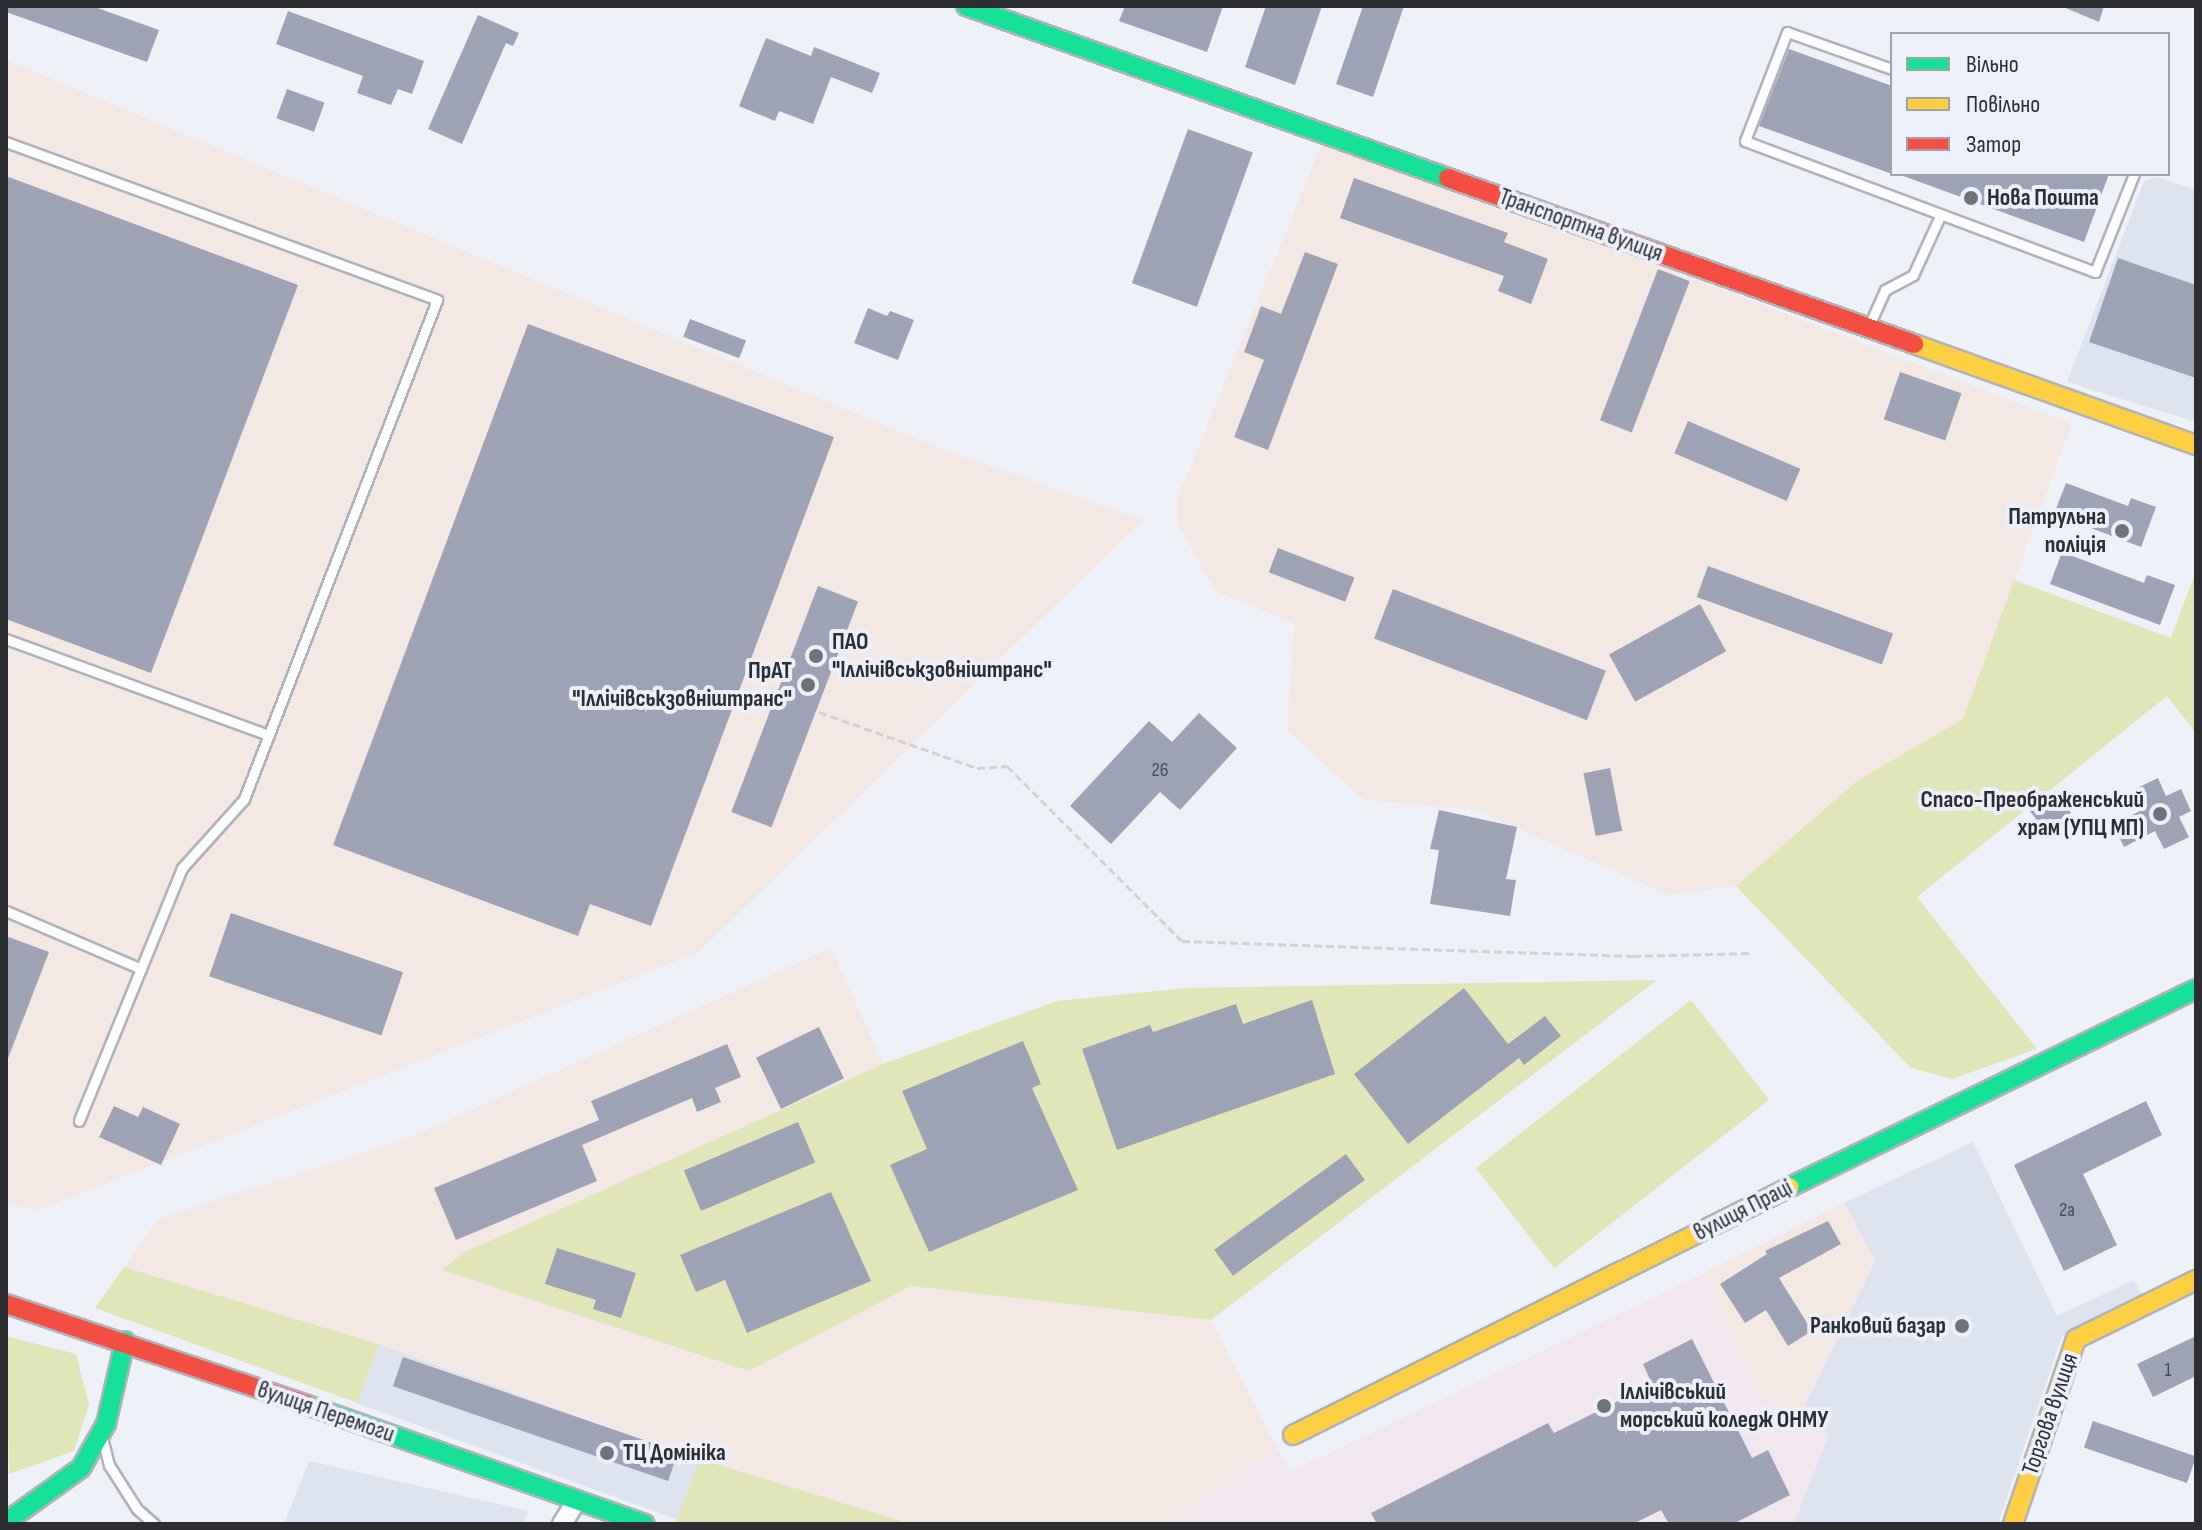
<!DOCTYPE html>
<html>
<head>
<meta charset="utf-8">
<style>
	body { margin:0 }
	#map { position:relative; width:2202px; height:1530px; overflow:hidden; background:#eef1f8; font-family:"Sofia Sans Condensed",sans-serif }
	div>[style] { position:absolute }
	.built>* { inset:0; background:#dee3f0; transform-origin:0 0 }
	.industrial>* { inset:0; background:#f4e8e5 }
	.education>* { inset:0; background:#f3e7ef }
	.green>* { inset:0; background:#e1e6b9; transform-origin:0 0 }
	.building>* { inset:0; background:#9da3b5; transform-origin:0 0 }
	.path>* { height:3px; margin-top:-1.5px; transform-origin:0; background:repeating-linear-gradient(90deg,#d0d2d4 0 8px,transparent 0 12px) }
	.roads { filter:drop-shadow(2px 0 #b0b2b7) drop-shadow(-2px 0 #b0b2b7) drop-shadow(0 2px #b0b2b7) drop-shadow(0 -2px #b0b2b7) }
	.lane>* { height:9px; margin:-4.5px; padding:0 4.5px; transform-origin:4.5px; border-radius:4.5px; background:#fcfdfe }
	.street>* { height:18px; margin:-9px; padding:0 9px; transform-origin:9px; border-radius:9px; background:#fcfdfe }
	.fast>* { height:18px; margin:-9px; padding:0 9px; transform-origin:9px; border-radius:9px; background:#16e098 }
	.slow>* { height:18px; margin:-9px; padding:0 9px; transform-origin:9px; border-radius:9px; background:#ffcf43 }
	.jam>* { height:18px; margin:-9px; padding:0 9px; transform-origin:9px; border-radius:9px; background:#f24e42 }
	.dots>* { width:22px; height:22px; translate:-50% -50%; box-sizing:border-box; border:4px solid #ebf0fb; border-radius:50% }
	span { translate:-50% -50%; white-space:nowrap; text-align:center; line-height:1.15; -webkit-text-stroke:8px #ebf0fb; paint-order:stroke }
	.number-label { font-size:20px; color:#484b53 }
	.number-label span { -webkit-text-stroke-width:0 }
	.poi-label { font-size:24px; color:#2c2e32; font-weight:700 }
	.left { translate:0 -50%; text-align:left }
	.right { translate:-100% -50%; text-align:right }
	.street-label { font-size:24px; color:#2c2e32 }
	.frame { position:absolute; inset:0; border:8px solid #2c2e32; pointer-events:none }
	.legend { position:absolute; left:1890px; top:32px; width:280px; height:144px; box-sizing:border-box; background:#ebf0fb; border:2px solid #9fa2ab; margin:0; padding:10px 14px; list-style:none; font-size:24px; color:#2c2e32 }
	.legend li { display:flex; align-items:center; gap:16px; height:40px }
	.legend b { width:40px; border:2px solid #9fa2ab }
</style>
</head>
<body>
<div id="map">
	<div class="built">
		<div style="clip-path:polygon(2157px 177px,2196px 190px,2196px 422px,2067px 382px,2144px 181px)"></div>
		<div style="clip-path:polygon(1973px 1142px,2057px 1316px,2134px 1280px,2142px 1294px,2062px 1336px,1998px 1524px,1794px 1522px,1829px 1434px,1799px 1417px,1875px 1261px,1844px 1203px)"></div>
		<div style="left:379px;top:1344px;width:341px;height:63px;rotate:20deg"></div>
		<div style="clip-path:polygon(309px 1461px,529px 1511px,522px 1524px,284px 1524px)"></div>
	</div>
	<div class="industrial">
		<div style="clip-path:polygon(6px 60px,934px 446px,1143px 520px,699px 952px,38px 1210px,6px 1204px)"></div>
		<div style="clip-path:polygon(1325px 136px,2072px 424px,1963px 719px,1857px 781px,1736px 886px,1669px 895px,1476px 810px,1364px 800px,1287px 730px,1294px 623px,1215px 591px,1178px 524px,1177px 499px)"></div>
		<div style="clip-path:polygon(831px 948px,883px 1064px,463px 1253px,443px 1269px,749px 1371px,911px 1286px,1211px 1320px,1277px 1448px,1169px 1524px,911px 1524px,700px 1459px,379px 1344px,124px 1267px,158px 1219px,411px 1137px)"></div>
		<div style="clip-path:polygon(1844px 1203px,1875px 1261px,1799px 1417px,1761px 1396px,1703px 1274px)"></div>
	</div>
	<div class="education">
		<div style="clip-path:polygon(1703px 1274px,1761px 1396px,1829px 1434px,1794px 1522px,1798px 1524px,1169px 1524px,1277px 1448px,1290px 1472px)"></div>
	</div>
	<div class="green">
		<div style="clip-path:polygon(2196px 571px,2196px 733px,2167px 696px,1917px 897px,2037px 1049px,1952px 1079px,1911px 1068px,1736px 886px,1857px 781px,1963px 719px,2014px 580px,2171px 638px)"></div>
		<div style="clip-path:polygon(1657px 980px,1211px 1320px,911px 1286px,749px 1371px,442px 1270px,463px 1253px,883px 1064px,1057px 1001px,1186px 988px)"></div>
		<div style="left:1691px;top:1000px;width:127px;height:273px;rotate:52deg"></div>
		<div style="clip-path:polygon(124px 1267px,379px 1344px,358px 1403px,95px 1308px)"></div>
		<div style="clip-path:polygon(6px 1336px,76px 1354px,89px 1405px,74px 1451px,9px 1474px)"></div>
		<div style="clip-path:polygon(700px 1459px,911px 1524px,675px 1524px)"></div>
	</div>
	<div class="building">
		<div style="clip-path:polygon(6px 6px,92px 6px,159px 30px,147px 62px,6px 12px)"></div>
		<div style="clip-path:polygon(1125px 6px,1223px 6px,1207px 52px,1119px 21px)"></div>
		<div style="clip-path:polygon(1266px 6px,1322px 6px,1295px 85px,1245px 67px)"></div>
		<div style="clip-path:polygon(1363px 6px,1404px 6px,1373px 97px,1336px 84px)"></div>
		<div style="clip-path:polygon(2061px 6px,2104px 6px,2099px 22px)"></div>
		<div style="clip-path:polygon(288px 11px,424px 61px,412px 94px,398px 89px,391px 105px,357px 93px,363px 76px,276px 44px)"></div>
		<div style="clip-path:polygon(478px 15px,519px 33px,513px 46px,506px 43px,462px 144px,428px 129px)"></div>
		<div style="clip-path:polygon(766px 38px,811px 56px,814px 47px,880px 73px,872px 93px,831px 77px,813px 124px,779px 111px,775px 121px,739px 106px)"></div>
		<div style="clip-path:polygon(1789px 49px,1892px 86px,1892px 174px,1759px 126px)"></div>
		<div style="left:287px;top:89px;width:40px;height:31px;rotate:20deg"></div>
		<div style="left:1188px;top:129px;width:69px;height:164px;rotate:20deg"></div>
		<div style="clip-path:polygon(1898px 174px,2109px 174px,2084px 242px)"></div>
		<div style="clip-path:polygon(6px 176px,298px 285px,151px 673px,6px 619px)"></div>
		<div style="clip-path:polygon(1354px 178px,1508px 233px,1504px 242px,1548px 259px,1531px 304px,1498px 291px,1504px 276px,1340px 218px)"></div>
		<div style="clip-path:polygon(1305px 252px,1338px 264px,1268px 450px,1234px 437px,1264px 360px,1244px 352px,1261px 306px,1281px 314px)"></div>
		<div style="clip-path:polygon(2118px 258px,2196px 285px,2196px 378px,2089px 342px)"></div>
		<div style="left:1658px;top:269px;width:34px;height:162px;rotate:21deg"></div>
		<div style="clip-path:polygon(868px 308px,887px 316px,890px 311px,914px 320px,898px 360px,854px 343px)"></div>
		<div style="left:690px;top:319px;width:60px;height:19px;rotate:21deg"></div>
		<div style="clip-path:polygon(528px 324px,834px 437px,651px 926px,590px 904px,578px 936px,333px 845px)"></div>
		<div style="left:1900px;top:372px;width:65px;height:50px;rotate:19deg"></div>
		<div style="left:1688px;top:421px;width:122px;height:35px;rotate:23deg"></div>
		<div style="clip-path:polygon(2066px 483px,2128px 506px,2131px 498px,2156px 507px,2141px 547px,2054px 514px)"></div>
		<div style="left:1278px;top:548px;width:82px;height:26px;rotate:21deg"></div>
		<div style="clip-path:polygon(2062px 552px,2144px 583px,2147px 575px,2175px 585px,2160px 625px,2050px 584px)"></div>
		<div style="left:1708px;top:566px;width:197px;height:33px;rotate:20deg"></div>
		<div style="left:818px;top:586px;width:43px;height:242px;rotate:21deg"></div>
		<div style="left:1393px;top:589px;width:228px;height:53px;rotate:21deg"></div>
		<div style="left:1700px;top:604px;width:54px;height:104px;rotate:61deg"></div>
		<div style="clip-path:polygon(1199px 713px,1237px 748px,1180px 810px,1160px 792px,1111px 844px,1070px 806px,1149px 721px,1172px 742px)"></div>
		<div style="left:1610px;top:768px;width:64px;height:27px;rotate:79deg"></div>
		<div style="clip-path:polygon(2158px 778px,2166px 796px,2181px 789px,2191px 811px,2179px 817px,2189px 837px,2164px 849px,2155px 831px,2124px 847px,2113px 824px,2142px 810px,2133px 790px)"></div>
		<div style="left:2055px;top:791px;width:27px;height:32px;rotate:54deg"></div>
		<div style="clip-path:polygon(1439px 810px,1517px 827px,1506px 879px,1516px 880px,1510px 916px,1430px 904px,1439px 850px,1430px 849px)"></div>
		<div style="left:231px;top:913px;width:182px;height:67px;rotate:19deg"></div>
		<div style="clip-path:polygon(6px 936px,49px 952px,7px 1061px,6px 1061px)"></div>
		<div style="clip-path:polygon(1464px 988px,1508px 1044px,1545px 1016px,1561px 1036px,1524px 1065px,1519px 1058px,1408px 1144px,1354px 1074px)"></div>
		<div style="clip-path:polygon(1312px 1000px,1335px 1074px,1117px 1150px,1082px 1049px,1150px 1025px,1153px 1032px,1236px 1004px,1243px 1024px)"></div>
		<div style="left:819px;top:1027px;width:57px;height:70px;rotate:64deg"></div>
		<div style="clip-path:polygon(1023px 1041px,1041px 1084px,1032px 1088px,1078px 1190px,929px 1252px,890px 1165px,927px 1149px,902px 1091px)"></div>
		<div style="clip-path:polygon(727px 1044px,741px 1077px,715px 1088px,721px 1102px,697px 1112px,692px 1098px,582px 1145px,597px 1181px,456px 1240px,434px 1188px,599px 1120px,591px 1101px)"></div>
		<div style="clip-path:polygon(2146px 1101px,2162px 1135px,2083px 1174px,2117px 1245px,2064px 1271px,2014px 1165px)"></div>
		<div style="clip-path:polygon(114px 1106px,138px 1117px,143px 1107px,180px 1124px,161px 1165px,99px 1137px)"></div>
		<div style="left:798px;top:1122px;width:44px;height:124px;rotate:67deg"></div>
		<div style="left:1346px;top:1154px;width:32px;height:163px;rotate:54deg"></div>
		<div style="clip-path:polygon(831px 1192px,871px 1281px,747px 1333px,725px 1280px,696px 1292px,680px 1255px)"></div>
		<div style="clip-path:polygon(1828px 1221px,1841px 1244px,1779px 1278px,1812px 1331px,1788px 1346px,1766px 1310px,1745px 1323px,1720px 1284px,1767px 1254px,1765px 1251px)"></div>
		<div style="clip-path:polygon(557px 1248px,636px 1273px,621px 1318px,593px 1309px,596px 1300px,545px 1284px)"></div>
		<div style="clip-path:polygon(2196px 1336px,2196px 1376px,2153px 1397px,2137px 1364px)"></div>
		<div style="clip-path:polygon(1692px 1339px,1752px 1458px,1768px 1450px,1790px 1495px,1733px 1524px,1669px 1524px,1661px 1510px,1633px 1524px,1377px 1524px,1371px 1513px,1548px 1423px,1554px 1433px,1652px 1384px,1643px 1364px)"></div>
		<div style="left:403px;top:1357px;width:291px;height:31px;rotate:19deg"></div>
		<div style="left:2093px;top:1421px;width:109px;height:28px;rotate:19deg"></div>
	</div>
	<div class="path">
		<div style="left:819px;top:712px;width:168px;rotate:19.5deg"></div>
		<div style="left:977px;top:768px;width:30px;rotate:-4deg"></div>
		<div style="left:1007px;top:766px;width:247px;rotate:45deg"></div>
		<div style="left:1182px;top:941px;width:451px;rotate:1.9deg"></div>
		<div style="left:1633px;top:956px;width:120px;rotate:-1.4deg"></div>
	</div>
	<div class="roads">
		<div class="lane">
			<div style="left:1892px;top:69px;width:111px;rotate:-160.6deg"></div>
			<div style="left:1787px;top:32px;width:117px;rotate:111.1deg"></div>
			<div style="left:1745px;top:141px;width:374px;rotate:20.5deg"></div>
			<div style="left:2095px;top:272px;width:105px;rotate:-68.3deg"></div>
			<div style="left:6px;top:142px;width:459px;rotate:20.1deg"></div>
			<div style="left:437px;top:300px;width:535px;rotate:111.15deg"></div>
			<div style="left:244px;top:799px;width:93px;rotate:131.9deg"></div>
			<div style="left:182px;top:868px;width:273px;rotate:112.2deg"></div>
			<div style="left:1868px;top:328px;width:42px;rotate:-65.9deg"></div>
			<div style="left:1885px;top:290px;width:32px;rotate:-28deg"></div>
			<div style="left:1913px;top:275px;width:65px;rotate:-65.4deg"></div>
			<div style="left:6px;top:639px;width:280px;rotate:20.1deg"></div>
			<div style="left:6px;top:911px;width:147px;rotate:23.2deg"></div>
			<div style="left:103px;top:1441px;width:25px;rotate:76deg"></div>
			<div style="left:109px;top:1465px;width:52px;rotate:57.5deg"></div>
			<div style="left:137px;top:1509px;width:23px;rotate:41deg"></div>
		</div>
		<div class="street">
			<div style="left:562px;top:1524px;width:28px;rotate:-58deg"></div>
		</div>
		<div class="fast">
			<div style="left:966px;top:6px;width:512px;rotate:19.64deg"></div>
			<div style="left:1790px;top:1187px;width:452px;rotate:-26deg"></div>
			<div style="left:307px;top:1405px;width:358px;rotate:19.4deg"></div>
			<div style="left:6px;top:1522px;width:92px;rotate:-35.8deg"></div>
			<div style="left:81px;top:1468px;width:51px;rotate:-60.4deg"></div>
			<div style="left:106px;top:1424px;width:85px;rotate:-77.1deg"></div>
		</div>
		<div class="slow">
			<div style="left:1914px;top:344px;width:300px;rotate:19.7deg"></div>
			<div style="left:1293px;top:1435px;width:555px;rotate:-26.52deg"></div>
			<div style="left:2013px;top:1524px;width:195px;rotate:-71.2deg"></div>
			<div style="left:2076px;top:1339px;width:134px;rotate:-26.2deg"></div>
		</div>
		<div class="jam">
			<div style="left:1448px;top:178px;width:495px;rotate:19.6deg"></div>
			<div style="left:6px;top:1304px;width:317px;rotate:18.5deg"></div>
		</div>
	</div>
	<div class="dots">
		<div style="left:1971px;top:198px;background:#707277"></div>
		<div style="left:2122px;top:531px;background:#707277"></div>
		<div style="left:816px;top:656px;background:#707277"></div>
		<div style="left:808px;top:685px;background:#707277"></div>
		<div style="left:2160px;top:814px;background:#707277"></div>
		<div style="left:1962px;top:1326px;background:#707277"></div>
		<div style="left:1604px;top:1406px;background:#707277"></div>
		<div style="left:607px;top:1453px;background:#707277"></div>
	</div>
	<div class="number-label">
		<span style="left:1160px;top:770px">26</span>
		<span style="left:2067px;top:1210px">2а</span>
		<span style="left:2168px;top:1370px">1</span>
	</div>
	<div class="poi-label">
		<span class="left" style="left:1987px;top:198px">Нова Пошта</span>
		<span class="right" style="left:2106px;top:531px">Патрульна<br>поліція</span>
		<span class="left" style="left:832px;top:656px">ПАО<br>"Іллічівськзовніштранс"</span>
		<span class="right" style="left:792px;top:685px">ПрАТ<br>"Іллічівськзовніштранс"</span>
		<span class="right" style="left:2144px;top:814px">Спасо-Преображенський<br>храм (УПЦ МП)</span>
		<span class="right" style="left:1946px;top:1326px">Ранковий базар</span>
		<span class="left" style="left:1620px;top:1406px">Іллічівський<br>морський коледж ОНМУ</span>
		<span class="left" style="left:623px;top:1453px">ТЦ Домініка</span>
	</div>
	<div class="street-label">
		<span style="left:1581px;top:225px;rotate:20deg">Транспортна вулиця</span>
		<span style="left:1743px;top:1210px;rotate:-27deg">вулиця Праці</span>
		<span style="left:326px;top:1412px;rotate:19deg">вулиця Перемоги</span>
		<span style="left:2050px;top:1414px;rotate:-71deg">Торгова вулиця</span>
	</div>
	<div class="frame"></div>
	<ul class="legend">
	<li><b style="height:10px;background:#16e098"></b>Вільно</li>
	<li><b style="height:10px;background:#ffcf43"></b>Повільно</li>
	<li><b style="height:10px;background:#f24e42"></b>Затор</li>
	</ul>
</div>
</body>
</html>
